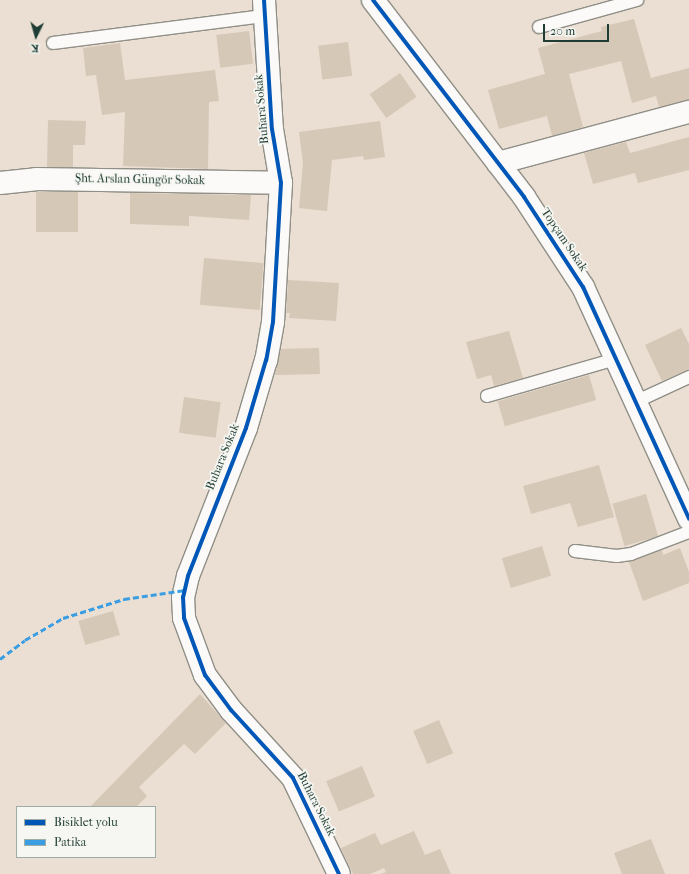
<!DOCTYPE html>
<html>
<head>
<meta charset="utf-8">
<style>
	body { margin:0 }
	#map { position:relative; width:689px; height:874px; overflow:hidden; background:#eadfd2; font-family:"IM FELL French Canon",serif }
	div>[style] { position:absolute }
	.building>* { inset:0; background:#d6c8b7; transform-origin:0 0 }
	.roads { filter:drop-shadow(1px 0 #908f87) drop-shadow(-1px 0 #908f87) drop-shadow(0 1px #908f87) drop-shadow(0 -1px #908f87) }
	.lane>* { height:12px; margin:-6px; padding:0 6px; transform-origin:6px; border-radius:6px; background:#fcfaf8 }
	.street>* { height:22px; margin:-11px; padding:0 11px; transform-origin:11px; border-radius:11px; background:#fcfaf8 }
	.quiet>* { height:3px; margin-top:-1.5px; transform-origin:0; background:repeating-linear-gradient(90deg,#3c9ee2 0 6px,transparent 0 9px) }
	.cycleway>* { height:4px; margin:-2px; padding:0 2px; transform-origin:2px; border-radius:2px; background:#0057b8 }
	span { translate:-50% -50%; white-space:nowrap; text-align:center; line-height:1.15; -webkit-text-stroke:3.5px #f6f6f2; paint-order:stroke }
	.street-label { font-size:12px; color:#1f3d34 }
	.legend { position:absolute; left:16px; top:806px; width:140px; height:52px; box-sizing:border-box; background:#f6f6f2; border:1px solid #a0aca6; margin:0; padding:5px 7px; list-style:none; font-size:12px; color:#1f3d34 }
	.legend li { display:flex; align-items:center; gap:8px; height:20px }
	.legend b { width:20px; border:1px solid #a0aca6 }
	.north { position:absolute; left:16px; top:16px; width:40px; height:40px; -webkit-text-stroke:3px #f6f6f2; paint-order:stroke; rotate:185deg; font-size:11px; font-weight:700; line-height:16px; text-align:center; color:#1f3d34 }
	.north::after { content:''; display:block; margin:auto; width:14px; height:18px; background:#1f3d34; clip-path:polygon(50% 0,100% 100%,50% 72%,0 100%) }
	.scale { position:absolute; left:543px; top:24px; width:66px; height:18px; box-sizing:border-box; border:2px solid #1f3d34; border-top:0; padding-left:5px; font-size:12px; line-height:14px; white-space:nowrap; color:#1f3d34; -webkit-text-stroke:3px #f6f6f2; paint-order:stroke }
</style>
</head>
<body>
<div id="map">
	<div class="building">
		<div style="clip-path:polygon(634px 19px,651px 78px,689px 68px,689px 100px,659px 107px,656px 96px,632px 103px,621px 61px,569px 74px,583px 127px,552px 136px,547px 116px,499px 129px,488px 90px,545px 74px,538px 48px,602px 31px,601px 27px)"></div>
		<div style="left:249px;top:31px;width:33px;height:33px;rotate:83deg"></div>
		<div style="left:348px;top:42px;width:34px;height:30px;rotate:83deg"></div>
		<div style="clip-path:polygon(120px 43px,125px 80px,215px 70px,219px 101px,209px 102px,208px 169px,123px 166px,125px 112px,102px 115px,96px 75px,86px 76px,83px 48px)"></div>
		<div style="left:400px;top:73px;width:29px;height:37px;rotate:55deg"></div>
		<div style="clip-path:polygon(48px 120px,86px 121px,85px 145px,73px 145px,73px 167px,47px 167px)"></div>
		<div style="clip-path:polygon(380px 121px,385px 157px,364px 160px,363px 156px,332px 160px,327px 211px,299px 208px,303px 163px,299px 132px)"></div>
		<div style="clip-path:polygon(689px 137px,689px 170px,638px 183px,635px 173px,593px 184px,584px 153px,626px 142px,630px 153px)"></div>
		<div style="left:36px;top:192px;width:42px;height:40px"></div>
		<div style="clip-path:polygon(130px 193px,251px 195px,249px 220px,189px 216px,189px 226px,130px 224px)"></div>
		<div style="left:204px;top:258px;width:60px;height:47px;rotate:5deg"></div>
		<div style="clip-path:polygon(288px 280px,339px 283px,336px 321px,289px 318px,290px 313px,286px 313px)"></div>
		<div style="clip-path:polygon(681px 328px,689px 344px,689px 369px,662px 381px,645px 345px)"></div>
		<div style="clip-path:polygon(509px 331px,523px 378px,494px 386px,491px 375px,477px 379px,466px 342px)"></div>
		<div style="clip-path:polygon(319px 348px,320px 374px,275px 375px,281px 349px)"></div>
		<div style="left:589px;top:375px;width:26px;height:95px;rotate:74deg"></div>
		<div style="left:184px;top:397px;width:37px;height:36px;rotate:8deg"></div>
		<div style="clip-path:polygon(599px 465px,614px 517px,578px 527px,570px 503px,531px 514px,523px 486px)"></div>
		<div style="left:646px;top:494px;width:44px;height:35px;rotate:74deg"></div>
		<div style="left:542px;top:546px;width:31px;height:42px;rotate:73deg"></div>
		<div style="clip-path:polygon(680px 548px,689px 572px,689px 583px,643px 601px,629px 562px,662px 550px,663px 555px)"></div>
		<div style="left:113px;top:611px;width:25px;height:36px;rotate:74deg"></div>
		<div style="clip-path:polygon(200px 694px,226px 723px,195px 754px,184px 744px,139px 787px,147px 796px,136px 807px,90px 807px)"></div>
		<div style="left:439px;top:720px;width:36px;height:28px;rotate:67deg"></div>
		<div style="left:362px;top:766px;width:33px;height:39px;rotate:67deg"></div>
		<div style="clip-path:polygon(414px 831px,425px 855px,440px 849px,451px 874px,381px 874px,386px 872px,384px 868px,370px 874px,353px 874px,341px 848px,375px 833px,381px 845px)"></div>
		<div style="clip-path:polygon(651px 839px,665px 874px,622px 874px,614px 853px)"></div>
	</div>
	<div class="roads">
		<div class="lane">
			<div style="left:539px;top:27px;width:102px;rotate:-15.4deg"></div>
			<div style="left:53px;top:43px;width:214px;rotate:-7.3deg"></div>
			<div style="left:487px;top:396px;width:134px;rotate:-16deg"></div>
			<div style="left:635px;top:402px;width:60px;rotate:-24.8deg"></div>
			<div style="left:575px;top:551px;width:42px;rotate:6.8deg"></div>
			<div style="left:617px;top:556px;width:14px;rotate:-8deg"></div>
			<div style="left:631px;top:554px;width:62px;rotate:-20.8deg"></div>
		</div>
		<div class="street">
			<div style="left:264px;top:0;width:129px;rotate:86.5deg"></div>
			<div style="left:272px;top:129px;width:55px;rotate:80.5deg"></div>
			<div style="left:281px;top:183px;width:139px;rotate:93.3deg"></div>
			<div style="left:273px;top:322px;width:39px;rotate:100deg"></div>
			<div style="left:266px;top:360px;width:71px;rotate:106.4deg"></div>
			<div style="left:246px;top:428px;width:159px;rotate:111.4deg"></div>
			<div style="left:188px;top:576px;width:22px;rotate:103deg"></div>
			<div style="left:183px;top:597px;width:21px;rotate:87deg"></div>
			<div style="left:184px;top:618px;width:61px;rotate:69.8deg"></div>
			<div style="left:205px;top:675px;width:44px;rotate:53.4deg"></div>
			<div style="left:231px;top:710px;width:92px;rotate:47.6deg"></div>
			<div style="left:293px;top:778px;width:106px;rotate:64.4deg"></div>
			<div style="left:373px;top:0;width:248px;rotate:52.5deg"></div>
			<div style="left:524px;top:197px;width:108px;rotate:56.8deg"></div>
			<div style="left:583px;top:287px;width:255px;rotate:65.4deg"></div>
			<div style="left:498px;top:163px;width:198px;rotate:-15deg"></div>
			<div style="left:0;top:183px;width:36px;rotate:-6deg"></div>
			<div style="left:36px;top:179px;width:245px;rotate:0.9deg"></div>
		</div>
	</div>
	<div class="quiet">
		<div style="left:0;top:659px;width:31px;rotate:-37deg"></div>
		<div style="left:25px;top:640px;width:44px;rotate:-30.1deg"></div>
		<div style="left:63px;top:618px;width:64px;rotate:-17.3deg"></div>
		<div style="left:124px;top:599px;width:62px;rotate:-8.4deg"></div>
	</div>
	<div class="cycleway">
		<div style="left:264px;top:0;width:129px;rotate:86.5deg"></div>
		<div style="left:272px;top:129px;width:55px;rotate:80.5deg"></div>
		<div style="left:281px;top:183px;width:139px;rotate:93.3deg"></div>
		<div style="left:273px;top:322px;width:39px;rotate:100deg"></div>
		<div style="left:266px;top:360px;width:71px;rotate:106.4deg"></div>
		<div style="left:246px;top:428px;width:159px;rotate:111.4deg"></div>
		<div style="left:188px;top:576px;width:22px;rotate:103deg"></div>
		<div style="left:183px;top:597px;width:21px;rotate:87deg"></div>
		<div style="left:184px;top:618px;width:61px;rotate:69.8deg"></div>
		<div style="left:205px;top:675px;width:44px;rotate:53.4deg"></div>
		<div style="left:231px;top:710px;width:92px;rotate:47.6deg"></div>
		<div style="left:293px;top:778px;width:106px;rotate:64.4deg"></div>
		<div style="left:373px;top:0;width:248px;rotate:52.5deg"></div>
		<div style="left:524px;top:197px;width:108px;rotate:56.8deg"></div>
		<div style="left:583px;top:287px;width:255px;rotate:65.4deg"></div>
	</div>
	<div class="street-label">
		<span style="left:262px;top:109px;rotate:-95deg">Buhara Sokak</span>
		<span style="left:140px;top:180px;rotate:1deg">Şht. Arslan Güngör Sokak</span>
		<span style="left:564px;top:240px;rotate:56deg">Topçam Sokak</span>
		<span style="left:223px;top:457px;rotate:-68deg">Buhara Sokak</span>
		<span style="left:316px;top:804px;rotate:63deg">Buhara Sokak</span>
	</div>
	<ul class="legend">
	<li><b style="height:5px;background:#0057b8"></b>Bisiklet yolu</li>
	<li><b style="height:5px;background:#3c9ee2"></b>Patika</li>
	</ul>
	<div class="north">K</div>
	<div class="scale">20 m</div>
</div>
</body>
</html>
